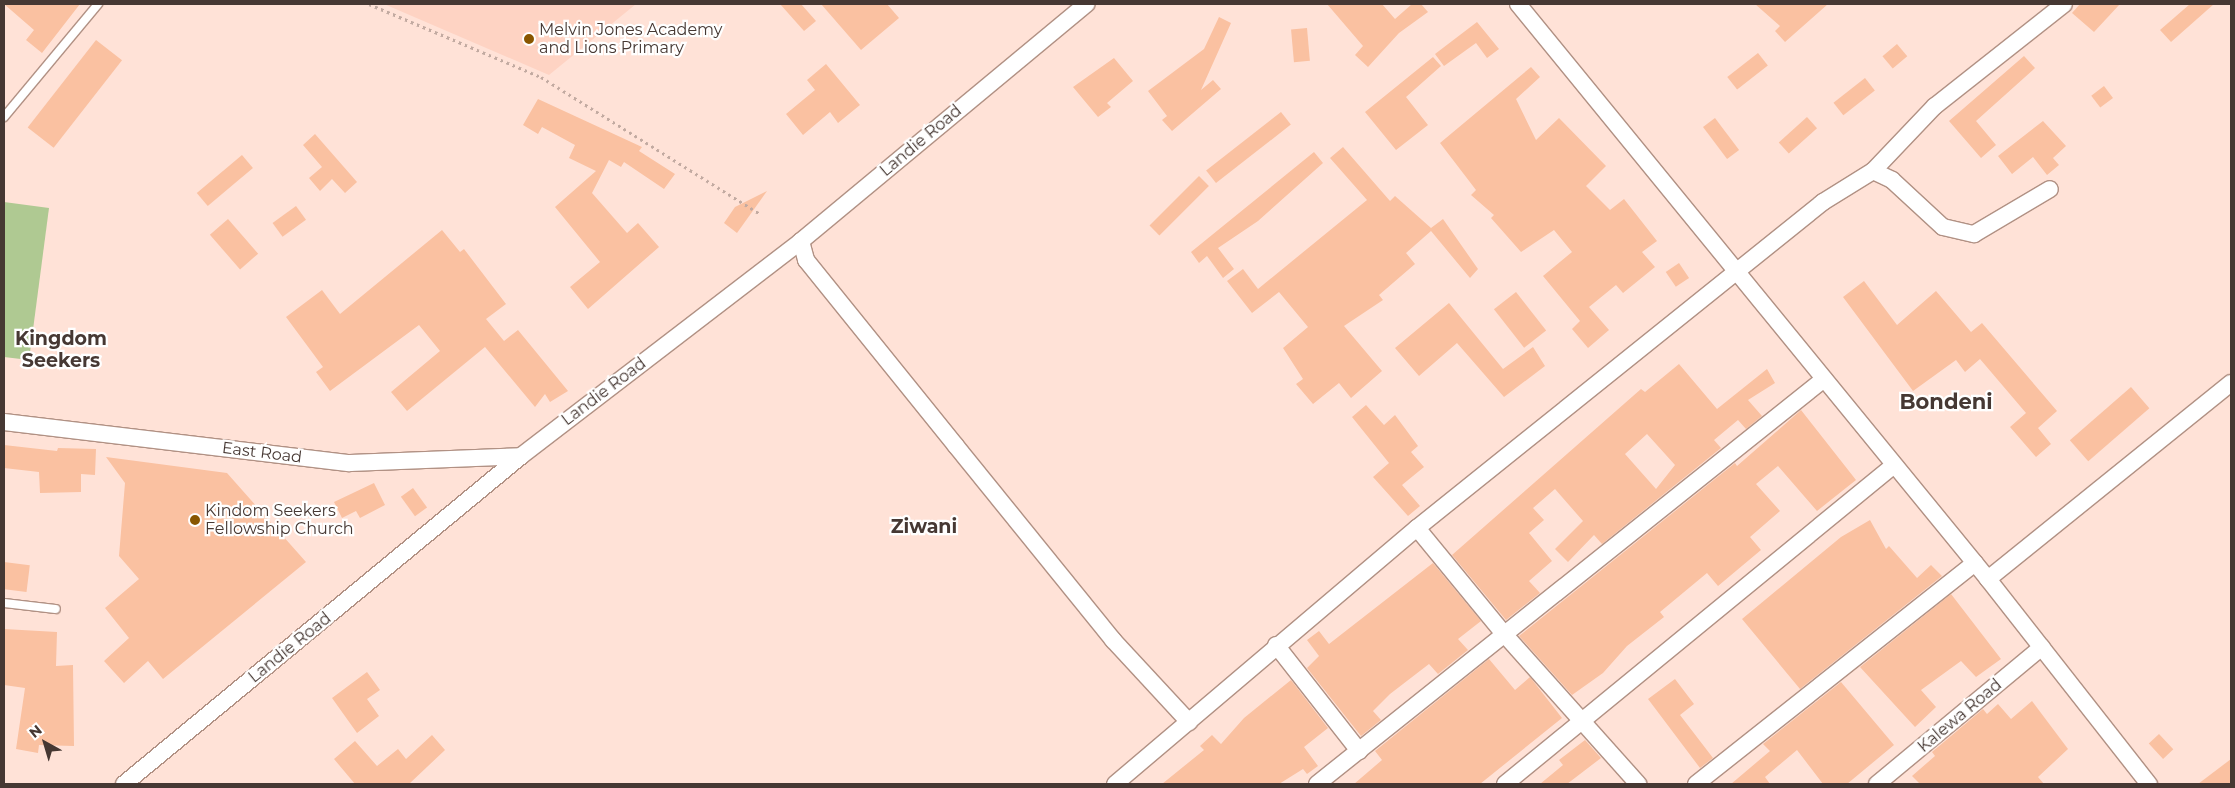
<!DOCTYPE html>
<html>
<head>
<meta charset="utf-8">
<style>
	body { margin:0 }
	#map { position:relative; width:2235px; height:788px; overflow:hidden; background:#ffe2d7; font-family:Montserrat,sans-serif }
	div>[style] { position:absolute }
	.built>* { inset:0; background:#fed3c3 }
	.green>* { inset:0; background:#afc992 }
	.building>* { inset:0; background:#fac1a1; transform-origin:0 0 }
	.path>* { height:3px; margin-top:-1.5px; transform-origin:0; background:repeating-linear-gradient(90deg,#c2aaa1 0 2.5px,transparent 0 6.5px) }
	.roads { filter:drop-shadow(1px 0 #b19184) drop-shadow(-1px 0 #b19184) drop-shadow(0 1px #b19184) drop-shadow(0 -1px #b19184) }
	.service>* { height:8px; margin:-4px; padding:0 4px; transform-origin:4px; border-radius:4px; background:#fff }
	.minor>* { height:16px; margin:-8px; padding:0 8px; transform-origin:8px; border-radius:8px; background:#fff }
	.dots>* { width:14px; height:14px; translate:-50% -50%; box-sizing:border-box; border:2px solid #fff; border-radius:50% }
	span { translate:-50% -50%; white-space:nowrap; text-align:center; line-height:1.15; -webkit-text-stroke:4.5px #fff; paint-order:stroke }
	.poi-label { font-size:16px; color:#463833 }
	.left { translate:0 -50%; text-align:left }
	.street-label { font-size:16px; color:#463833 }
	.quarter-label { font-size:19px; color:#463833; font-weight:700 }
	.district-label { font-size:21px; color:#463833; font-weight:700 }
	.frame { position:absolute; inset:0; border:5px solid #463833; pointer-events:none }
	.north { position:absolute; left:20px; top:718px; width:50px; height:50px; -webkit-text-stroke:4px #fff; paint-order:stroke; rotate:321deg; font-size:14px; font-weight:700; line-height:20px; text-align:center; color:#463833 }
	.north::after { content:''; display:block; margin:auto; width:18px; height:22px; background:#463833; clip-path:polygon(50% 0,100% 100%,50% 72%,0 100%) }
</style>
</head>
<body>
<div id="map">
	<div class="built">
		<div style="clip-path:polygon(384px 4px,636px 4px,549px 75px)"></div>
	</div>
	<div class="green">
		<div style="clip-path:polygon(4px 202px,49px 208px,29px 360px,4px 357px)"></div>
	</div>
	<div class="building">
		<div style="clip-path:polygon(4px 4px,80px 4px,42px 53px,26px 40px,34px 30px)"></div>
		<div style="clip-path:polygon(780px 4px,801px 4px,816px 21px,804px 31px)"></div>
		<div style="clip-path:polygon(821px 4px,887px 4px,899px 18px,861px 50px)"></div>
		<div style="clip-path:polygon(1327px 4px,1382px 4px,1395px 19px,1412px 4px,1421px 4px,1428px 12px,1399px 33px,1368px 67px,1355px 55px,1363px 46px)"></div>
		<div style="clip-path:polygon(1755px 4px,1828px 4px,1785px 42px,1775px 31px,1780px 26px)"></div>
		<div style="clip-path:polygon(2080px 4px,2120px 4px,2094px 32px,2072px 13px)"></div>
		<div style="clip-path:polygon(2190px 4px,2214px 4px,2171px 42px,2160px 30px)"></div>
		<div style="clip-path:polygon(1219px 17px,1231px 23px,1201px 90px,1213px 80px,1221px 89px,1172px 131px,1162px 120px,1167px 116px,1148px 91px,1204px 49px)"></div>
		<div style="clip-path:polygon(1477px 22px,1499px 49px,1487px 58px,1476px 43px,1444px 66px,1435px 54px)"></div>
		<div style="left:1307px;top:28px;width:33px;height:16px;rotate:85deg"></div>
		<div style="left:96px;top:40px;width:33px;height:111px;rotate:38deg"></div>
		<div style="left:1897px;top:44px;width:16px;height:19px;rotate:50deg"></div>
		<div style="left:1758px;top:53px;width:16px;height:39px;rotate:52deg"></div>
		<div style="clip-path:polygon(2024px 56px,2035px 68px,1976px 121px,1996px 145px,1981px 158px,1949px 121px)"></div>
		<div style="clip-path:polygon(1433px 57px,1441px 66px,1406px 97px,1428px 125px,1396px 150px,1365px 112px)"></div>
		<div style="clip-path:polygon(1114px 58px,1133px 81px,1107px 103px,1111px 107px,1098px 117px,1073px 87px)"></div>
		<div style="clip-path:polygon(826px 64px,860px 105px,838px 123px,830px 112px,803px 135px,786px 114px,815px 90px,807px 80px)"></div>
		<div style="clip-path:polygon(1531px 67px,1540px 77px,1516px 99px,1536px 140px,1559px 118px,1606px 166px,1586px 186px,1610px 210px,1624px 199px,1657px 241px,1642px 252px,1655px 267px,1623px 293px,1616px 285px,1589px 307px,1609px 330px,1588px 348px,1572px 329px,1580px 321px,1543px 276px,1572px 252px,1554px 230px,1521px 252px,1491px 218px,1494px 215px,1471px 195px,1476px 190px,1440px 143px)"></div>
		<div style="left:1865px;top:78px;width:16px;height:40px;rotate:52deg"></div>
		<div style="left:2104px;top:86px;width:15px;height:16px;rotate:53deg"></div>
		<div style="clip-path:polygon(538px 99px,642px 147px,639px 151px,675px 174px,664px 189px,624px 162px,621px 167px,609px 160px,592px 193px,627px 233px,638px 223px,659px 247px,588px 309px,570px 287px,600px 262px,555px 207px,596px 171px,569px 158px,575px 145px,542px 127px,538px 134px,523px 125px)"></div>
		<div style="left:1281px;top:112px;width:16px;height:95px;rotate:52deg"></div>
		<div style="left:1807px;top:117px;width:15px;height:38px;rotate:48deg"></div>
		<div style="left:1715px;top:118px;width:40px;height:15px;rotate:53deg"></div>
		<div style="clip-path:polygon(2043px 121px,2066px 146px,2053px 158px,2059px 165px,2047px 175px,2033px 157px,2012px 174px,1998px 156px)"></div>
		<div style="clip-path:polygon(315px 134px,357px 182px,345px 193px,332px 179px,320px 191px,309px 178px,322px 167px,303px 145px)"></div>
		<div style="clip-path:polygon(1343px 147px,1390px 201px,1395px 196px,1431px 228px,1443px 219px,1478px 269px,1470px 278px,1431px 231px,1406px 253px,1415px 264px,1379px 295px,1383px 300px,1344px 326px,1382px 371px,1351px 398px,1339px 383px,1313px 404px,1296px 384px,1303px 379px,1283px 348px,1308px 327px,1279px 292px,1252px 313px,1227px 281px,1243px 269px,1258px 289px,1367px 200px,1330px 158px)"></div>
		<div style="clip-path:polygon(1314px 152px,1323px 163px,1258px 221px,1218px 248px,1234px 269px,1223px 278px,1207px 256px,1199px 263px,1191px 252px)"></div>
		<div style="left:242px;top:155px;width:17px;height:59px;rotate:50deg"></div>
		<div style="left:1199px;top:176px;width:14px;height:70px;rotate:45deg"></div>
		<div style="clip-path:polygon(767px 191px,737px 233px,724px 223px,735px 207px)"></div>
		<div style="left:296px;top:206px;width:17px;height:29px;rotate:54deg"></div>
		<div style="left:228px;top:219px;width:46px;height:24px;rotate:49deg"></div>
		<div style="clip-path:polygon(442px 230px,460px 252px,464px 249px,506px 304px,486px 319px,504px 341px,518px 330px,568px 391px,550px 402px,545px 394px,535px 407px,485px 347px,407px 411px,391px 392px,440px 351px,419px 325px,330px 391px,316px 372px,323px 367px,286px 317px,322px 290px,340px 314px)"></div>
		<div style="left:1679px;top:263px;width:18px;height:16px;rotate:56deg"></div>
		<div style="clip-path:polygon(1864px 281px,1897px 325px,1936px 291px,1971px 332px,1982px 323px,2057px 411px,2038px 428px,2051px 444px,2036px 457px,2010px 427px,2026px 413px,1980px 359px,1965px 372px,1956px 360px,1913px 391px,1843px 297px)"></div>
		<div style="left:1516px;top:292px;width:49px;height:28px;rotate:52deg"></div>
		<div style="clip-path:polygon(1449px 303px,1503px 369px,1533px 347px,1545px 366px,1504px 397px,1457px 343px,1419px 376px,1395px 348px)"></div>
		<div style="clip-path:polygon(evenodd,1679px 364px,1717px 409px,1767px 369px,1775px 383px,1748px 400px,1762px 416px,1746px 429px,1738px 420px,1714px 440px,1721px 448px,1602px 544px,1594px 535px,1568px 562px,1555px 549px,1583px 521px,1555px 489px,1533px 508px,1544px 520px,1529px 533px,1552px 561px,1529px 581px,1540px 593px,1506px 620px,1452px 555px,1641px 389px,1645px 392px,1679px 364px,1647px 434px,1675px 465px,1656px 489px,1625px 454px,1647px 434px)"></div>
		<div style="left:2131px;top:387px;width:28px;height:81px;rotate:49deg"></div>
		<div style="clip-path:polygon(1366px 405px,1384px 425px,1395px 415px,1418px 446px,1411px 452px,1424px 467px,1402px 485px,1420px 506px,1408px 516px,1373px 477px,1389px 463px,1352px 417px)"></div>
		<div style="clip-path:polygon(1801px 410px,1856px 480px,1817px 511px,1778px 466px,1756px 484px,1780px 511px,1750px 537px,1761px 550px,1718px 586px,1707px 573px,1660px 612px,1664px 617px,1627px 646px,1603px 673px,1572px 695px,1519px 636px,1735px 463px,1737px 466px)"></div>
		<div style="clip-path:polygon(4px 445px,57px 451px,58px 448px,96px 449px,95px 475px,81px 474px,81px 492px,40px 493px,39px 472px,4px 468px)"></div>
		<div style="clip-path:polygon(106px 457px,227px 473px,306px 562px,163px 679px,148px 661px,124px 683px,104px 661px,129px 638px,105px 608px,139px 579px,119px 556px,125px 483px)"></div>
		<div style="clip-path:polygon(374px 483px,385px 505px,360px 518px,356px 511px,342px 518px,334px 502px)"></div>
		<div style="left:413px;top:488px;width:24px;height:15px;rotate:54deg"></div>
		<div style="clip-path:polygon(1870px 520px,1886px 549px,1889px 546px,1917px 578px,1931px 565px,1942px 576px,1800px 689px,1742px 619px,1841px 537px)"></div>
		<div style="left:4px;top:562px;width:26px;height:27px;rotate:7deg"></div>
		<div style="clip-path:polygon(1433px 563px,1481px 621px,1458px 639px,1468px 650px,1438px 674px,1429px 664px,1390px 694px,1373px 711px,1381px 720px,1361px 736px,1307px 668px,1319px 656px,1307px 640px,1319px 631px,1329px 644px)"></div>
		<div style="clip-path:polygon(1951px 594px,2001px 659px,1976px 677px,1961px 661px,1921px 690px,1936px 707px,1915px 727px,1860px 667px)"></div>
		<div style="clip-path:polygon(4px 629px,57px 632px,56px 666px,73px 665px,74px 746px,39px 745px,38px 753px,16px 749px,25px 688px,4px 685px)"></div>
		<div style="clip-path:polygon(1489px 659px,1515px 690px,1530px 677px,1562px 718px,1480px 784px,1354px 784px,1382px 760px,1375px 751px)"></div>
		<div style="clip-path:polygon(367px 672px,380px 690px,367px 699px,379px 716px,357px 733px,332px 698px)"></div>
		<div style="clip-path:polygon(1675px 679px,1694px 704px,1680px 715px,1713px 758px,1700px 768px,1648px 699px)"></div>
		<div style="clip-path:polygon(1291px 680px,1328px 728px,1304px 747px,1318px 766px,1307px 774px,1303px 769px,1279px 784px,1162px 784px,1204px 750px,1200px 746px,1212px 735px,1221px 744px,1244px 718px)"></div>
		<div style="clip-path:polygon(1841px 682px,1894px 745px,1847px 784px,1823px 784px,1797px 750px,1765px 777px,1770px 784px,1731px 784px,1770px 751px,1763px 744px)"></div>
		<div style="clip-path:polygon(2032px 701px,2068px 749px,2038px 777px,2044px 784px,1920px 784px,1912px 776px,1935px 756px,1932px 752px,1983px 709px,1987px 714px,1998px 704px,2011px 719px)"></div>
		<div style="left:2159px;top:734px;width:21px;height:14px;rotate:47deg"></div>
		<div style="clip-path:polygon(432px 735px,445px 750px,409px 784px,355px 784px,334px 759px,355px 741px,377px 766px,398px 749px,406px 759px)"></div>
		<div style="clip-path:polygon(1585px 740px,1601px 758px,1567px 784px,1540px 784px,1563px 765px,1559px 760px)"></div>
		<div style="clip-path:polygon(2231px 759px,2231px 784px,2198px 784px)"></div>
	</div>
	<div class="path">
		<div style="left:369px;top:4px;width:187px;rotate:23deg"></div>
		<div style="left:541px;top:77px;width:258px;rotate:32deg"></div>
	</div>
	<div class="roads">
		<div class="service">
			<div style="left:4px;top:117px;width:147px;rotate:-50.2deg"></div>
			<div style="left:4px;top:603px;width:52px;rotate:6.6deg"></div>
		</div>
		<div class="minor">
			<div style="left:1518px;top:4px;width:743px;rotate:50.74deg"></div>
			<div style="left:1988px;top:579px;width:261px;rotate:51.9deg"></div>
			<div style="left:1873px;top:171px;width:90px;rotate:-46.4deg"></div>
			<div style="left:1935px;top:106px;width:164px;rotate:-38.3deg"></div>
			<div style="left:801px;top:241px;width:20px;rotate:75deg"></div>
			<div style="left:806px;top:260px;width:239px;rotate:51.1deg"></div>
			<div style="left:956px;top:446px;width:250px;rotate:51deg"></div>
			<div style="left:1113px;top:640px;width:112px;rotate:47.2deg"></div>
			<div style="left:4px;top:422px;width:348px;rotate:6.8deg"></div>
			<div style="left:350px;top:463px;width:171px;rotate:-2.3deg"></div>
			<div style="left:1417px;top:528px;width:139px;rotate:50.6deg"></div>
			<div style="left:1505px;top:635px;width:200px;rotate:48.2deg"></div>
			<div style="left:1988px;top:579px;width:312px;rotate:-38.9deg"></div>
			<div style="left:1276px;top:645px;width:135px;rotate:51.9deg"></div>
			<div style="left:124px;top:784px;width:515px;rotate:-39.56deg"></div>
			<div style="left:521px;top:456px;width:353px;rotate:-37.5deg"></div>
			<div style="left:801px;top:241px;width:371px;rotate:-39.7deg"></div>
			<div style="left:1115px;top:784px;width:396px;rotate:-40.3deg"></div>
			<div style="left:1417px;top:528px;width:521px;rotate:-38.76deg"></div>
			<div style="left:1823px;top:202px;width:59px;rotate:-31.8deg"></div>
			<div style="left:1873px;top:171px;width:21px;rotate:25deg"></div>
			<div style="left:1892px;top:180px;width:69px;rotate:42.7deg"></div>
			<div style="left:1943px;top:227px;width:32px;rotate:13deg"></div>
			<div style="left:1974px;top:234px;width:88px;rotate:-30.6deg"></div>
			<div style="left:1317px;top:784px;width:649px;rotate:-38.62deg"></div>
			<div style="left:1505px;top:784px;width:503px;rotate:-39.35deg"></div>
			<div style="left:1696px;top:784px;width:356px;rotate:-38.4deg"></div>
			<div style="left:1877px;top:784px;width:214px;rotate:-39.7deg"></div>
		</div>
	</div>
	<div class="dots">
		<div style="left:529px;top:39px;background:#895600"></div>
		<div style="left:195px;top:520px;background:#895600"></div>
	</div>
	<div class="poi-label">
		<span class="left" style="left:539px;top:39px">Melvin Jones Academy<br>and Lions Primary</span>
		<span class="left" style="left:205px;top:520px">Kindom Seekers<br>Fellowship Church</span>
	</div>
	<div class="street-label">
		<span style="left:921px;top:141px;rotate:-40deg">Landie Road</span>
		<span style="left:604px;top:392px;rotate:-37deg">Landie Road</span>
		<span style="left:262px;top:453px;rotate:7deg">East Road</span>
		<span style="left:290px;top:648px;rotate:-39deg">Landie Road</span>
		<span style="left:1960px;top:716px;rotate:-40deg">Kalewa Road</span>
	</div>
	<div class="quarter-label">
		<span style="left:61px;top:350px">Kingdom<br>Seekers</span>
		<span style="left:924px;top:527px">Ziwani</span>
	</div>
	<div class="district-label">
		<span style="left:1946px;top:402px">Bondeni</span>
	</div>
	<div class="frame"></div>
	<div class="north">N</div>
</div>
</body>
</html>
